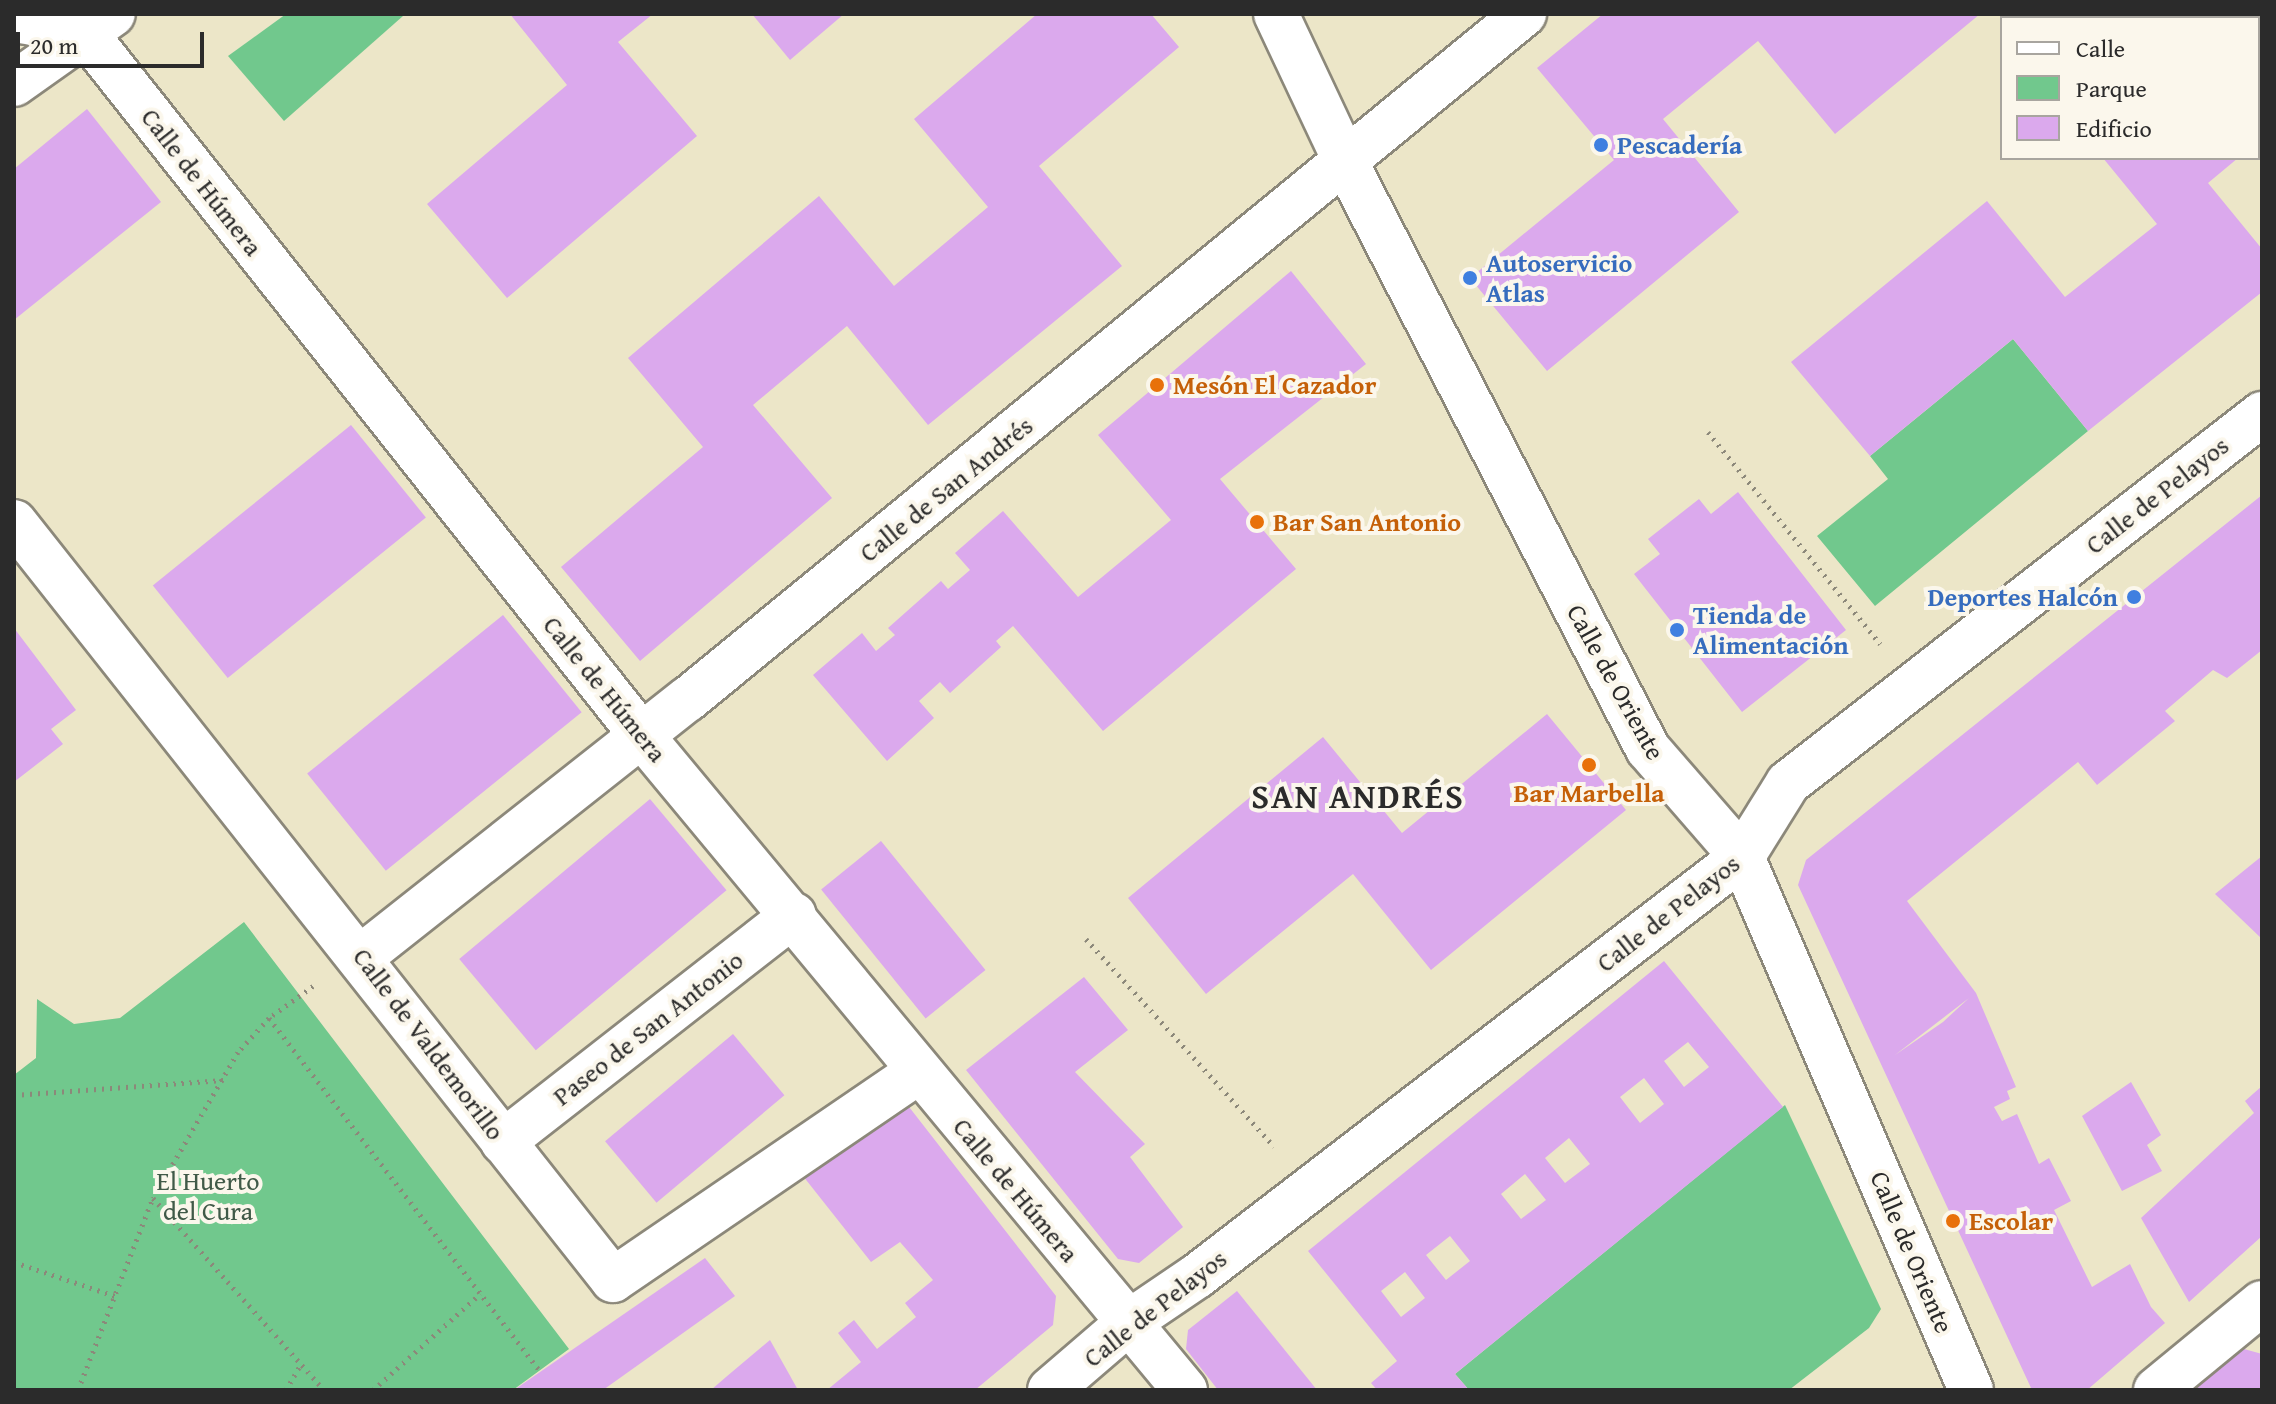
<!DOCTYPE html>
<html>
<head>
<meta charset="utf-8">
<style>
	body { margin:0 }
	#map { position:relative; width:2276px; height:1404px; overflow:hidden; background:#ece6c8; font-family:"Gentium Book Plus",serif }
	div>[style] { position:absolute }
	.green>* { inset:0; background:#71c88d }
	.building>* { inset:0; background:#dba9ed; transform-origin:0 0 }
	.path>* { height:5px; margin-top:-2.5px; transform-origin:0; background:repeating-linear-gradient(90deg,#8c887a 0 2px,transparent 0 8px) }
	.roads { filter:drop-shadow(2px 0 #8c887a) drop-shadow(-2px 0 #8c887a) drop-shadow(0 2px #8c887a) drop-shadow(0 -2px #8c887a) }
	.pedestrian>* { height:44px; margin:-22px; padding:0 22px; transform-origin:22px; border-radius:22px; background:#fff }
	.minor>* { height:44px; margin:-22px; padding:0 22px; transform-origin:22px; border-radius:22px; background:#fff }
	.dots>* { width:22px; height:22px; translate:-50% -50%; box-sizing:border-box; border:4px solid #fbf7ec; border-radius:50% }
	span { translate:-50% -50%; white-space:nowrap; text-align:center; line-height:1.15; -webkit-text-stroke:8px #fbf7ec; paint-order:stroke }
	.shop-label { font-size:26px; color:#366cbe; font-weight:700 }
	.left { translate:0 -50%; text-align:left }
	.right { translate:-100% -50%; text-align:right }
	.street-label { font-size:26px; color:#2b2b2b }
	.food-label { font-size:26px; color:#c56008; font-weight:700 }
	.park-label { font-size:26px; color:#405a48 }
	.district-label { font-size:34px; color:#2b2b2b; font-weight:700; letter-spacing:2px }
	.frame { position:absolute; inset:0; border:16px solid #2b2b2b; pointer-events:none }
	.legend { position:absolute; left:2000px; top:16px; width:260px; height:144px; box-sizing:border-box; background:#fbf7ec; border:2px solid #a8a59f; margin:0; padding:10px 14px; list-style:none; font-size:24px; color:#2b2b2b }
	.legend li { display:flex; align-items:center; gap:16px; height:40px }
	.legend b { width:40px; border:2px solid #a8a59f }
	.scale { position:absolute; left:16px; top:32px; width:188px; height:36px; box-sizing:border-box; border:4px solid #2b2b2b; border-top:0; padding-left:10px; font-size:24px; line-height:28px; white-space:nowrap; color:#2b2b2b; -webkit-text-stroke:6px #fbf7ec; paint-order:stroke }
</style>
</head>
<body>
<div id="map">
	<div class="green">
		<div style="clip-path:polygon(286px 14px,402px 14px,403px 16px,284px 121px,228px 56px)"></div>
		<div style="clip-path:polygon(2013px 339px,2088px 431px,1875px 606px,1817px 536px,1888px 479px,1870px 456px)"></div>
		<div style="clip-path:polygon(244px 922px,569px 1349px,513px 1390px,14px 1390px,14px 1075px,36px 1058px,37px 999px,74px 1024px,120px 1018px)"></div>
		<div style="clip-path:polygon(1785px 1105px,1881px 1309px,1869px 1328px,1789px 1390px,1469px 1390px,1455px 1374px)"></div>
	</div>
	<div class="building">
		<div style="clip-path:polygon(510px 14px,653px 14px,618px 42px,697px 136px,507px 298px,427px 204px,567px 85px)"></div>
		<div style="clip-path:polygon(752px 14px,844px 14px,790px 60px)"></div>
		<div style="clip-path:polygon(1037px 14px,1151px 14px,1179px 47px,1039px 166px,1122px 266px,928px 425px,847px 326px,753px 405px,832px 498px,640px 661px,561px 567px,703px 447px,628px 358px,819px 196px,894px 286px,988px 207px,914px 119px)"></div>
		<div style="clip-path:polygon(1603px 14px,1980px 14px,1835px 134px,1758px 41px,1663px 119px,1739px 212px,1547px 371px,1470px 278px,1614px 160px,1537px 68px)"></div>
		<div style="clip-path:polygon(2220px 14px,2262px 14px,2258px 142px,2258px 18px,2215px 18px)"></div>
		<div style="clip-path:polygon(87px 109px,161px 202px,14px 320px,14px 169px)"></div>
		<div style="clip-path:polygon(2103px 158px,2238px 158px,2208px 183px,2262px 249px,2262px 292px,2088px 431px,2013px 339px,1870px 456px,1791px 362px,1987px 201px,2065px 297px,2157px 224px)"></div>
		<div style="clip-path:polygon(1291px 271px,1366px 364px,1220px 479px,1296px 569px,1103px 731px,1013px 626px,996px 641px,1001px 647px,950px 693px,940px 682px,919px 701px,934px 718px,887px 761px,813px 675px,862px 633px,876px 651px,895px 635px,888px 628px,941px 581px,948px 589px,970px 570px,955px 553px,1003px 511px,1078px 597px,1171px 520px,1098px 435px)"></div>
		<div style="left:351px;top:425px;width:119px;height:255px;rotate:51deg"></div>
		<div style="clip-path:polygon(1738px 492px,1846px 630px,1742px 712px,1634px 574px,1660px 554px,1648px 539px,1699px 499px,1711px 514px)"></div>
		<div style="clip-path:polygon(evenodd,2262px 495px,2262px 650px,2227px 678px,2213px 670px,2165px 711px,2175px 721px,2097px 785px,2078px 762px,1907px 901px,1976px 993px,2016px 1087px,2007px 1091px,2010px 1099px,1994px 1107px,2002px 1121px,2017px 1114px,2039px 1164px,2049px 1158px,2071px 1201px,2054px 1210px,2092px 1287px,2130px 1264px,2151px 1307px,2165px 1323px,2087px 1390px,2032px 1390px,1798px 885px,1806px 860px,2262px 495px,1969px 998px,1943px 1022px,1895px 1055px,1969px 998px)"></div>
		<div style="left:503px;top:615px;width:125px;height:252px;rotate:51deg"></div>
		<div style="clip-path:polygon(14px 628px,76px 710px,51px 729px,63px 744px,14px 782px)"></div>
		<div style="clip-path:polygon(1547px 714px,1626px 810px,1431px 970px,1353px 874px,1206px 994px,1128px 898px,1323px 737px,1402px 833px)"></div>
		<div style="left:650px;top:799px;width:119px;height:249px;rotate:50deg"></div>
		<div style="left:881px;top:841px;width:166px;height:77px;rotate:51deg"></div>
		<div style="clip-path:polygon(2262px 856px,2262px 939px,2215px 894px)"></div>
		<div style="clip-path:polygon(evenodd,1664px 961px,1783px 1107px,1455px 1374px,1469px 1390px,1377px 1390px,1371px 1383px,1397px 1361px,1308px 1251px,1664px 961px,1688px 1042px,1709px 1067px,1684px 1087px,1664px 1061px,1688px 1042px,1664px 961px,1644px 1078px,1664px 1104px,1640px 1123px,1620px 1097px,1644px 1078px,1664px 961px,1569px 1138px,1590px 1164px,1565px 1183px,1545px 1158px,1569px 1138px,1664px 961px,1525px 1174px,1546px 1200px,1521px 1219px,1501px 1194px,1525px 1174px,1664px 961px,1450px 1236px,1470px 1261px,1446px 1280px,1426px 1255px,1450px 1236px,1664px 961px,1405px 1272px,1425px 1298px,1401px 1317px,1381px 1291px,1405px 1272px)"></div>
		<div style="clip-path:polygon(1084px 977px,1128px 1030px,1075px 1072px,1145px 1144px,1130px 1157px,1183px 1227px,1139px 1263px,1118px 1259px,966px 1070px)"></div>
		<div style="left:733px;top:1034px;width:80px;height:167px;rotate:50deg"></div>
		<div style="clip-path:polygon(2131px 1082px,2161px 1135px,2147px 1145px,2162px 1171px,2122px 1191px,2082px 1116px)"></div>
		<div style="clip-path:polygon(2262px 1086px,2262px 1236px,2189px 1302px,2141px 1218px,2254px 1113px,2245px 1101px)"></div>
		<div style="clip-path:polygon(906px 1103px,1056px 1296px,1053px 1325px,975px 1390px,827px 1390px,861px 1362px,838px 1333px,854px 1320px,877px 1349px,916px 1317px,905px 1303px,933px 1280px,900px 1242px,871px 1262px,803px 1176px)"></div>
		<div style="clip-path:polygon(705px 1258px,735px 1296px,603px 1390px,514px 1390px)"></div>
		<div style="clip-path:polygon(1237px 1291px,1296px 1364px,1317px 1390px,1218px 1390px,1186px 1349px,1188px 1330px)"></div>
		<div style="clip-path:polygon(770px 1340px,798px 1390px,711px 1390px,726px 1377px)"></div>
		<div style="clip-path:polygon(2237px 1347px,2262px 1354px,2262px 1390px,2188px 1390px)"></div>
	</div>
	<div class="path">
		<div style="left:1708px;top:432px;width:273px;rotate:50.9deg"></div>
		<div style="left:1086px;top:939px;width:280px;rotate:47.8deg"></div>
		<div style="left:313px;top:986px;width:54px;rotate:144deg"></div>
		<div style="left:269px;top:1018px;width:46px;rotate:132.4deg"></div>
		<div style="left:238px;top:1052px;width:169px;rotate:120.2deg"></div>
		<div style="left:153px;top:1198px;width:257px;rotate:48.3deg"></div>
		<div style="left:269px;top:1018px;width:445px;rotate:52.5deg"></div>
		<div style="left:14px;top:1095px;width:210px;rotate:-4.1deg"></div>
		<div style="left:14px;top:1262px;width:107px;rotate:18.6deg"></div>
		<div style="left:78px;top:1390px;width:206px;rotate:-68.7deg"></div>
		<div style="left:286px;top:1390px;width:30px;rotate:-60deg"></div>
		<div style="left:373px;top:1390px;width:144px;rotate:-41.9deg"></div>
	</div>
	<div class="roads">
		<div class="pedestrian">
			<div style="left:613px;top:1280px;width:368px;rotate:-34.3deg"></div>
		</div>
		<div class="minor">
			<div style="left:17px;top:14px;width:9px;rotate:54deg"></div>
			<div style="left:22px;top:21px;width:65px;rotate:11.5deg"></div>
			<div style="left:86px;top:34px;width:896px;rotate:51.62deg"></div>
			<div style="left:642px;top:736px;width:850px;rotate:50.3deg"></div>
			<div style="left:1276px;top:14px;width:165px;rotate:64.8deg"></div>
			<div style="left:1346px;top:163px;width:659px;rotate:62.74deg"></div>
			<div style="left:1648px;top:749px;width:143px;rotate:49deg"></div>
			<div style="left:1742px;top:857px;width:580px;rotate:66.75deg"></div>
			<div style="left:14px;top:84px;width:121px;rotate:-35.3deg"></div>
			<div style="left:14px;top:522px;width:966px;rotate:51.68deg"></div>
			<div style="left:362px;top:956px;width:415px;rotate:-38.3deg"></div>
			<div style="left:688px;top:699px;width:1081px;rotate:-39.33deg"></div>
			<div style="left:503px;top:1142px;width:369px;rotate:-38deg"></div>
			<div style="left:1050px;top:1390px;width:104px;rotate:-40.7deg"></div>
			<div style="left:1129px;top:1322px;width:82px;rotate:-34.1deg"></div>
			<div style="left:1197px;top:1276px;width:687px;rotate:-37.55deg"></div>
			<div style="left:1742px;top:857px;width:87px;rotate:-58.1deg"></div>
			<div style="left:1788px;top:783px;width:601px;rotate:-37.9deg"></div>
			<div style="left:2156px;top:1390px;width:137px;rotate:-39.4deg"></div>
		</div>
	</div>
	<div class="dots">
		<div style="left:1601px;top:145px;background:#3f7fe0"></div>
		<div style="left:1470px;top:278px;background:#3f7fe0"></div>
		<div style="left:1157px;top:385px;background:#e8710a"></div>
		<div style="left:1257px;top:522px;background:#e8710a"></div>
		<div style="left:2134px;top:597px;background:#3f7fe0"></div>
		<div style="left:1677px;top:630px;background:#3f7fe0"></div>
		<div style="left:1589px;top:765px;background:#e8710a"></div>
		<div style="left:1953px;top:1221px;background:#e8710a"></div>
	</div>
	<div class="shop-label">
		<span class="left" style="left:1617px;top:145px">Pescadería</span>
		<span class="left" style="left:1486px;top:278px">Autoservicio<br>Atlas</span>
		<span class="right" style="left:2118px;top:597px">Deportes Halcón</span>
		<span class="left" style="left:1693px;top:630px">Tienda de<br>Alimentación</span>
	</div>
	<div class="street-label">
		<span style="left:202px;top:182px;rotate:52deg">Calle de Húmera</span>
		<span style="left:946px;top:489px;rotate:-39deg">Calle de San Andrés</span>
		<span style="left:2157px;top:495px;rotate:-38deg">Calle de Pelayos</span>
		<span style="left:1616px;top:682px;rotate:61deg">Calle de Oriente</span>
		<span style="left:605px;top:689px;rotate:51deg">Calle de Húmera</span>
		<span style="left:1668px;top:913px;rotate:-38deg">Calle de Pelayos</span>
		<span style="left:648px;top:1028px;rotate:-38deg">Paseo de San Antonio</span>
		<span style="left:429px;top:1044px;rotate:53deg">Calle de Valdemorillo</span>
		<span style="left:1016px;top:1190px;rotate:50deg">Calle de Húmera</span>
		<span style="left:1912px;top:1252px;rotate:67deg">Calle de Oriente</span>
		<span style="left:1155px;top:1308px;rotate:-38deg">Calle de Pelayos</span>
	</div>
	<div class="food-label">
		<span class="left" style="left:1173px;top:385px">Mesón El Cazador</span>
		<span class="left" style="left:1273px;top:522px">Bar San Antonio</span>
		<span style="left:1589px;top:793px">Bar Marbella</span>
		<span class="left" style="left:1969px;top:1221px">Escolar</span>
	</div>
	<div class="park-label">
		<span style="left:208px;top:1196px">El Huerto<br>del Cura</span>
	</div>
	<div class="district-label">
		<span style="left:1358px;top:796px">SAN ANDRÉS</span>
	</div>
	<div class="frame"></div>
	<ul class="legend">
	<li><b style="height:10px;background:#fff"></b>Calle</li>
	<li><b style="height:22px;background:#71c88d"></b>Parque</li>
	<li><b style="height:22px;background:#dba9ed"></b>Edificio</li>
	</ul>
	<div class="scale">20 m</div>
</div>
</body>
</html>
